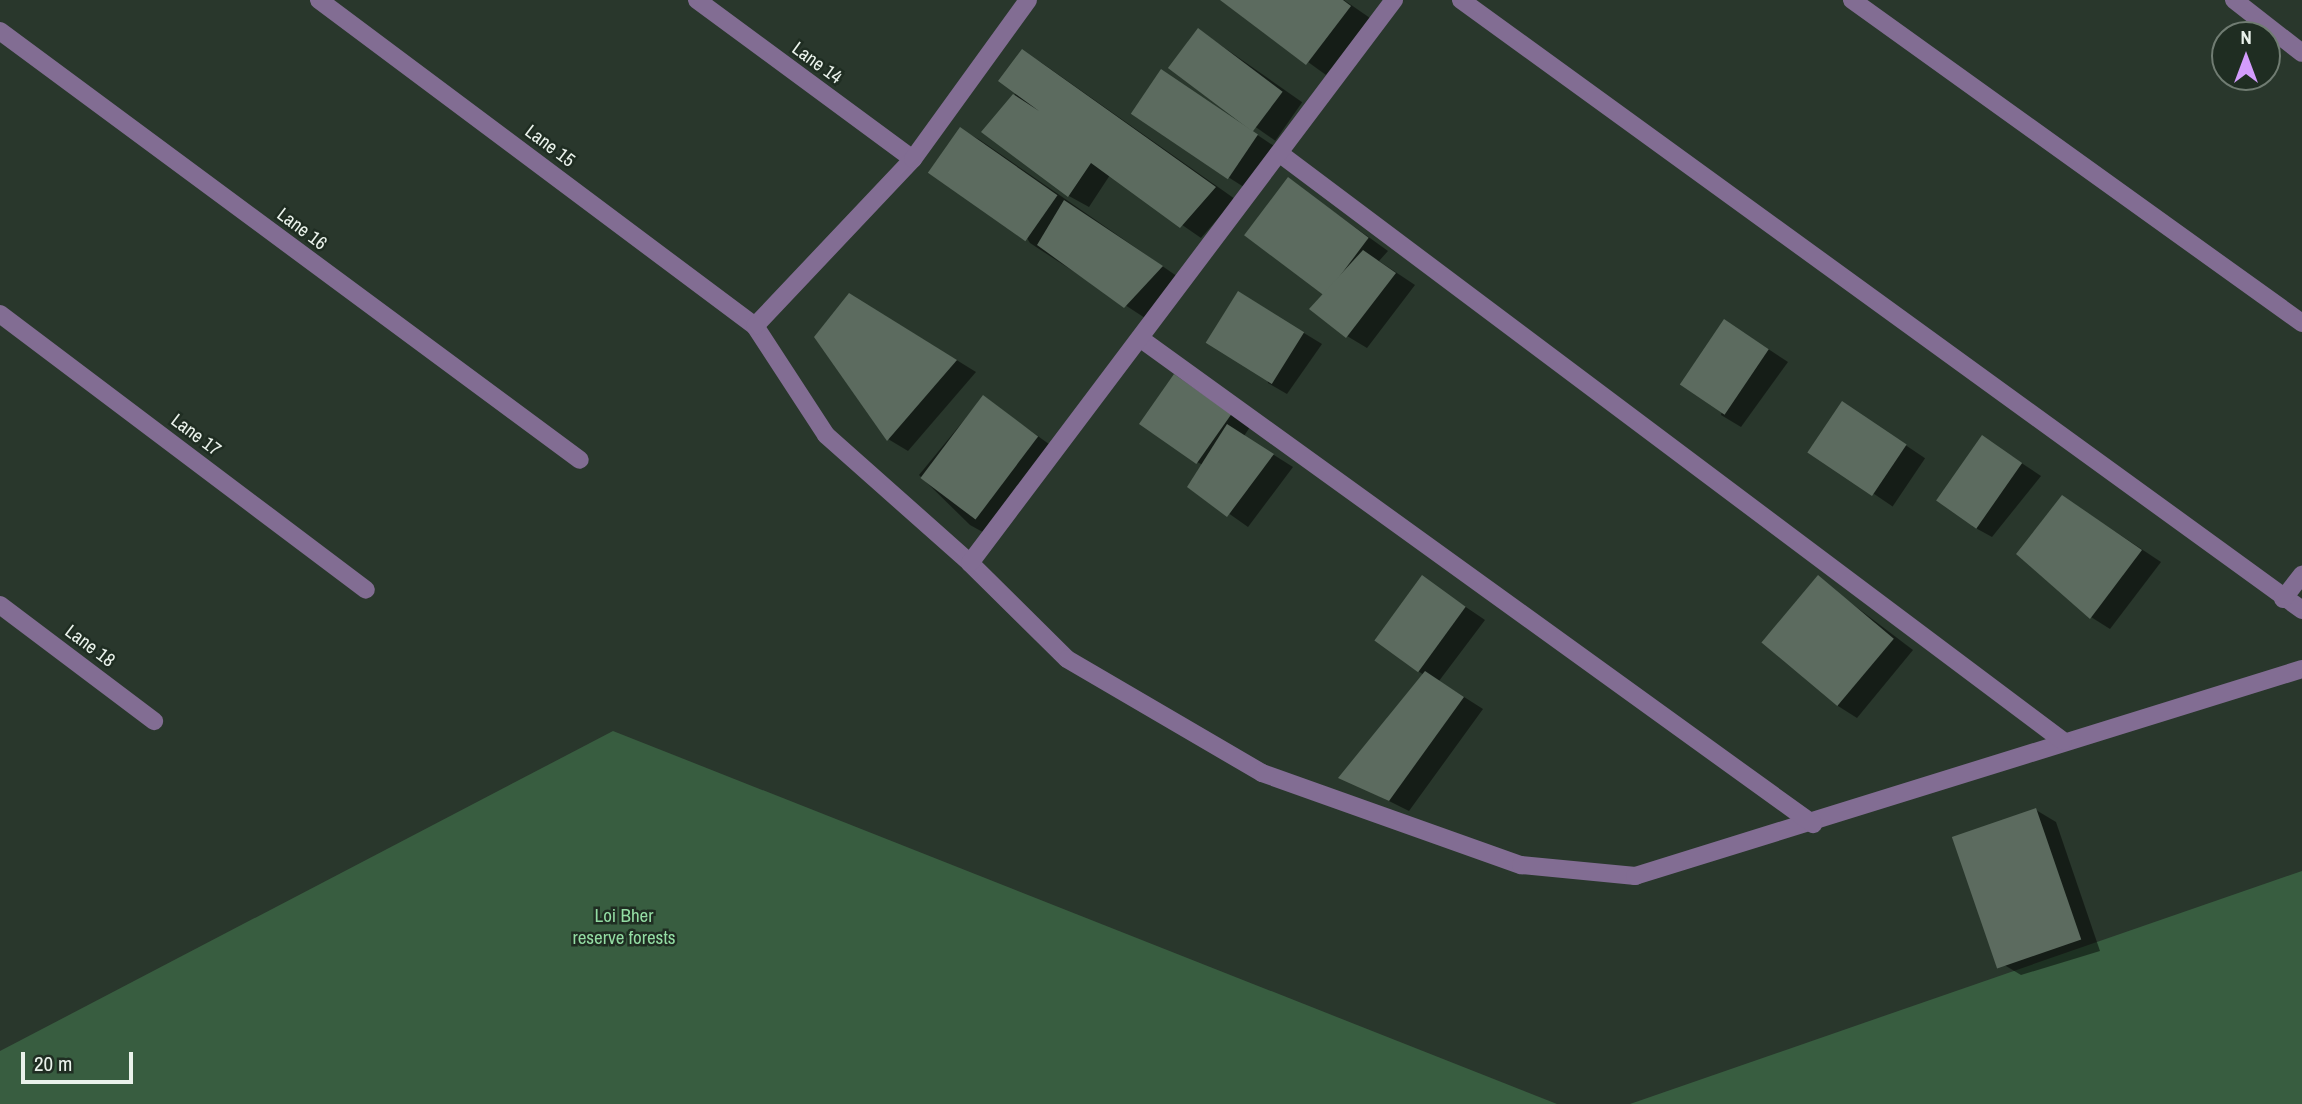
<!DOCTYPE html>
<html>
<head>
<meta charset="utf-8">
<style>
	body { margin:0 }
	#map { position:relative; width:2302px; height:1104px; overflow:hidden; background:#29372c; font-family:"Archivo Narrow",sans-serif }
	div>[style] { position:absolute }
	.green>* { inset:0; background:#385d40 }
	.shadow>* { inset:0; background:#0007; transform-origin:0 0 }
	.building>* { inset:0; background:#5c6b5f; transform-origin:0 0 }
	.minor>* { height:18px; margin:-9px; padding:0 9px; transform-origin:9px; border-radius:9px; background:#826d93 }
	span { translate:-50% -50%; white-space:nowrap; text-align:center; line-height:1.15; -webkit-text-stroke:5px #1f2d22; paint-order:stroke }
	.street-label { font-size:19px; color:#eaf2eb }
	.park-label { font-size:19px; color:#93dca3 }
	.north { position:absolute; left:2211px; top:21px; width:70px; height:70px; box-sizing:border-box; background:#1f2d22; border:2px solid #707c72; border-radius:50%; rotate:0deg; font-size:19px; font-weight:700; line-height:28px; text-align:center; color:#eaf2eb }
	.north::after { content:''; display:block; margin:auto; width:24px; height:32px; background:#d39cfc; clip-path:polygon(50% 0,100% 100%,50% 72%,0 100%) }
	.scale { position:absolute; left:21px; top:1052px; width:112px; height:32px; box-sizing:border-box; border:4px solid #eaf2eb; border-top:0; padding-left:9px; font-size:21px; line-height:24px; white-space:nowrap; color:#eaf2eb; -webkit-text-stroke:5px #1f2d22; paint-order:stroke }
</style>
</head>
<body>
<div id="map">
	<div class="green">
		<div style="clip-path:polygon(613px 731px,1557px 1104px,0 1104px,0 1051px)"></div>
		<div style="clip-path:polygon(2302px 871px,2302px 1104px,1630px 1104px)"></div>
	</div>
	<div class="shadow">
		<div style="clip-path:polygon(1222px 0,1344px 0,1370px 18px,1326px 75px)"></div>
		<div style="left:1199px;top:30px;width:126px;height:47px;rotate:35deg"></div>
		<div style="clip-path:polygon(1022px 51px,1042px 63px,1235px 199px,1201px 238px,1110px 175px,1089px 207px,1069px 196px,984px 132px,1017px 92px)"></div>
		<div style="clip-path:polygon(1162px 71px,1277px 148px,1247px 189px,1228px 177px)"></div>
		<div style="clip-path:polygon(960px 129px,980px 140px,1181px 279px,1145px 318px,1030px 243px)"></div>
		<div style="clip-path:polygon(1288px 179px,1388px 251px,1379px 261px,1415px 285px,1367px 348px,1347px 336px,1322px 289px)"></div>
		<div style="clip-path:polygon(1258px 305px,1322px 344px,1287px 394px,1268px 383px)"></div>
		<div style="clip-path:polygon(869px 306px,976px 372px,908px 451px,888px 439px,816px 337px)"></div>
		<div style="clip-path:polygon(1744px 333px,1788px 362px,1741px 427px,1721px 415px)"></div>
		<div style="clip-path:polygon(1174px 376px,1250px 427px,1244px 436px,1293px 467px,1248px 527px,1190px 486px,1203px 465px,1197px 462px)"></div>
		<div style="clip-path:polygon(983px 397px,1056px 449px,990px 536px,970px 525px,919px 475px)"></div>
		<div style="left:1843px;top:403px;width:99px;height:58px;rotate:34deg"></div>
		<div style="clip-path:polygon(1982px 437px,2041px 476px,1992px 537px,1972px 526px)"></div>
		<div style="clip-path:polygon(2063px 497px,2161px 562px,2110px 629px,2091px 617px)"></div>
		<div style="clip-path:polygon(1423px 578px,1485px 620px,1439px 681px,1483px 709px,1409px 811px,1341px 777px,1424px 675px,1418px 671px)"></div>
		<div style="clip-path:polygon(1818px 578px,1913px 650px,1857px 718px,1838px 706px)"></div>
		<div style="clip-path:polygon(2036px 810px,2056px 822px,2100px 951px,2021px 975px,2001px 963px)"></div>
	</div>
	<div class="building">
		<div style="clip-path:polygon(1220px 0,1343px 0,1351px 6px,1306px 65px)"></div>
		<div style="left:1198px;top:28px;width:106px;height:50px;rotate:37deg"></div>
		<div style="clip-path:polygon(1022px 49px,1216px 187px,1180px 228px,1091px 163px,1068px 197px,981px 132px,1013px 94px,1039px 111px,998px 81px)"></div>
		<div style="left:1161px;top:69px;width:117px;height:54px;rotate:34deg"></div>
		<div style="left:960px;top:127px;width:119px;height:56px;rotate:35deg"></div>
		<div style="left:1288px;top:177px;width:101px;height:73px;rotate:37deg"></div>
		<div style="clip-path:polygon(1064px 200px,1163px 266px,1124px 308px,1037px 245px)"></div>
		<div style="clip-path:polygon(1363px 250px,1396px 273px,1346px 338px,1309px 309px)"></div>
		<div style="left:1238px;top:291px;width:78px;height:61px;rotate:32deg"></div>
		<div style="clip-path:polygon(849px 293px,957px 360px,887px 441px,814px 337px)"></div>
		<div style="left:1724px;top:319px;width:54px;height:79px;rotate:34deg"></div>
		<div style="left:1174px;top:374px;width:70px;height:61px;rotate:35deg"></div>
		<div style="left:983px;top:395px;width:69px;height:104px;rotate:37deg"></div>
		<div style="left:1842px;top:401px;width:78px;height:62px;rotate:34deg"></div>
		<div style="clip-path:polygon(1227px 424px,1274px 454px,1227px 517px,1187px 487px)"></div>
		<div style="left:1982px;top:435px;width:49px;height:80px;rotate:35deg"></div>
		<div style="clip-path:polygon(2062px 495px,2142px 550px,2090px 619px,2016px 554px)"></div>
		<div style="left:1422px;top:575px;width:54px;height:81px;rotate:36deg"></div>
		<div style="left:1818px;top:575px;width:99px;height:88px;rotate:40deg"></div>
		<div style="clip-path:polygon(1425px 671px,1464px 697px,1389px 801px,1338px 778px)"></div>
		<div style="left:2036px;top:808px;width:139px;height:89px;rotate:71deg"></div>
	</div>
	<div class="minor">
		<div style="left:319px;top:0;width:544px;rotate:36.79deg"></div>
		<div style="left:755px;top:326px;width:130px;rotate:56.9deg"></div>
		<div style="left:826px;top:435px;width:193px;rotate:41.6deg"></div>
		<div style="left:970px;top:563px;width:136px;rotate:44.7deg"></div>
		<div style="left:1067px;top:659px;width:226px;rotate:30.3deg"></div>
		<div style="left:1262px;top:773px;width:275px;rotate:19.6deg"></div>
		<div style="left:1521px;top:865px;width:115px;rotate:5.5deg"></div>
		<div style="left:1635px;top:876px;width:698px;rotate:-17.24deg"></div>
		<div style="left:697px;top:0;width:268px;rotate:36.4deg"></div>
		<div style="left:1461px;top:0;width:1039px;rotate:35.95deg"></div>
		<div style="left:1852px;top:0;width:554px;rotate:35.67deg"></div>
		<div style="left:2234px;top:0;width:86px;rotate:37.9deg"></div>
		<div style="left:0;top:31px;width:721px;rotate:36.49deg"></div>
		<div style="left:1279px;top:153px;width:980px;rotate:36.87deg"></div>
		<div style="left:0;top:314px;width:458px;rotate:37deg"></div>
		<div style="left:755px;top:326px;width:230px;rotate:-46.6deg"></div>
		<div style="left:913px;top:159px;width:196px;rotate:-54.1deg"></div>
		<div style="left:1141px;top:339px;width:829px;rotate:35.82deg"></div>
		<div style="left:970px;top:563px;width:705px;rotate:-53.02deg"></div>
		<div style="left:2283px;top:599px;width:31px;rotate:-52deg"></div>
		<div style="left:0;top:605px;width:193px;rotate:37deg"></div>
	</div>
	<div class="street-label">
		<span style="left:817px;top:63px;rotate:36deg">Lane 14</span>
		<span style="left:550px;top:146px;rotate:37deg">Lane 15</span>
		<span style="left:302px;top:229px;rotate:37deg">Lane 16</span>
		<span style="left:196px;top:435px;rotate:37deg">Lane 17</span>
		<span style="left:90px;top:646px;rotate:37deg">Lane 18</span>
	</div>
	<div class="park-label">
		<span style="left:624px;top:927px">Loi Bher<br>reserve forests</span>
	</div>
	<div class="north">N</div>
	<div class="scale">20 m</div>
</div>
</body>
</html>
